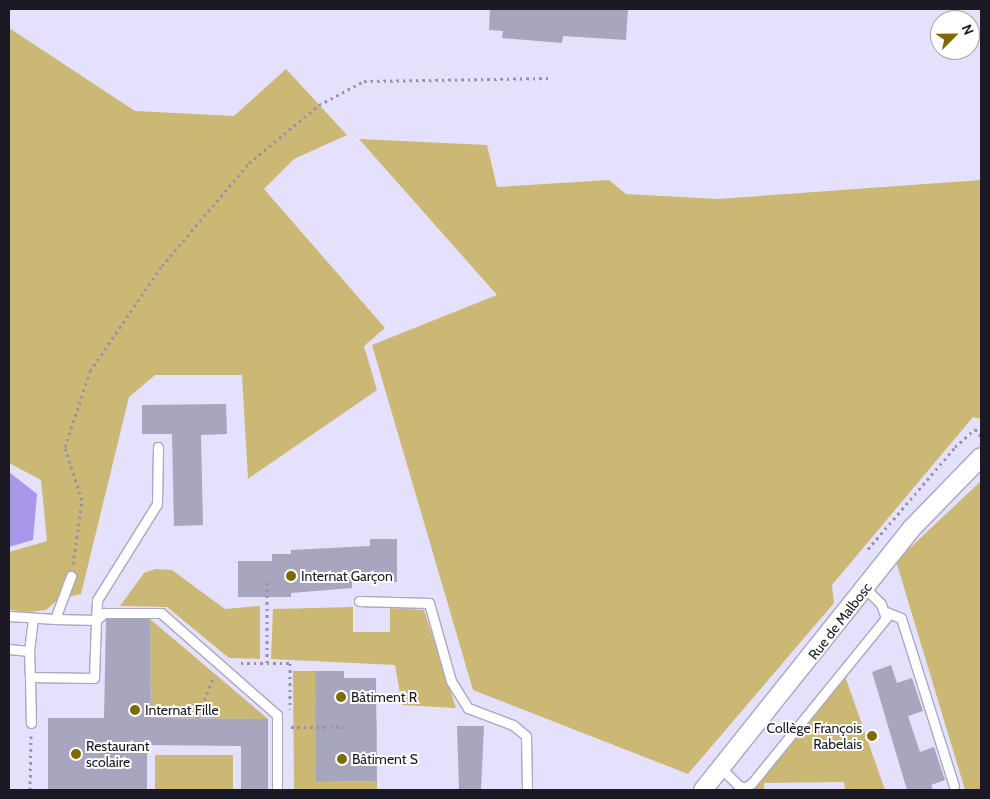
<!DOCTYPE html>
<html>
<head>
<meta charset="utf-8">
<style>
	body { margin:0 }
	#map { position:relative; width:990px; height:799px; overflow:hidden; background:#e5e1fc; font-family:Cabin,sans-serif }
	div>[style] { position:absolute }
	.green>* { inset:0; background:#cbb875; transform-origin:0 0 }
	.water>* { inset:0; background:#a897eb }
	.building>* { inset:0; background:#a8a5bf }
	.path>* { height:3px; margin-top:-1.5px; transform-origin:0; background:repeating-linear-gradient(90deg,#9693a8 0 2.5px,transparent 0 6.5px) }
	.roads { filter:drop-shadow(1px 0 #aaa7c1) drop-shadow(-1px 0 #aaa7c1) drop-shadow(0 1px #aaa7c1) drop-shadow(0 -1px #aaa7c1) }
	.lane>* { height:9px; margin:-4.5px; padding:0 4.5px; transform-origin:4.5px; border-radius:4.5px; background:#fff }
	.street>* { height:18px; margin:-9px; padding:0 9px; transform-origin:9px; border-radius:9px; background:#fff }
	.dots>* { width:14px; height:14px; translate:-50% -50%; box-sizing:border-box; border:2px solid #fff; border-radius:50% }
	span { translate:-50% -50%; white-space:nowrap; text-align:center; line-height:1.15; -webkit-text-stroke:4px #fff; paint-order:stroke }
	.poi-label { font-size:14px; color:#1b1923 }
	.left { translate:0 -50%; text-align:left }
	.right { translate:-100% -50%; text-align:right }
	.street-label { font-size:14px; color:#1b1923 }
	.frame { position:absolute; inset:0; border:10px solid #1b1923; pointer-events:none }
	.north { position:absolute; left:930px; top:10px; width:50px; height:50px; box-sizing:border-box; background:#fff; border:1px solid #a4a3a7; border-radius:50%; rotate:67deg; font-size:14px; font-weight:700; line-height:20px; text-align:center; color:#1b1923 }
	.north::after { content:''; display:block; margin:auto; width:18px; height:22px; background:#7f6900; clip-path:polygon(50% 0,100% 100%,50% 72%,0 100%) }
</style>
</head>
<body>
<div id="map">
	<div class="green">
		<div style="clip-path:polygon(9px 28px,135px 111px,234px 116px,286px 69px,347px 135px,294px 159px,264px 189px,385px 328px,364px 346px,377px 390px,248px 479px,242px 375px,155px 375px,129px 397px,81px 594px,59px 599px,46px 610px,28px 612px,9px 610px,9px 552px,47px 541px,41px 480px,9px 463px)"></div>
		<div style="clip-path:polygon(359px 139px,487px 145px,497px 187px,609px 180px,626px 194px,718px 199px,981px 180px,981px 419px,973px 417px,832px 585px,834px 603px,688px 774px,473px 690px,372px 345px,497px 295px)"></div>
		<div style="clip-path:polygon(981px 481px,981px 790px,965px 790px,896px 561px)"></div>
		<div style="clip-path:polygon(155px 569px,172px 570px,225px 609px,260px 606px,260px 659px,229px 658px,167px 607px,120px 606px,144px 573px)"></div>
		<div style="clip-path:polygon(353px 607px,353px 632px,390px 632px,390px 608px,424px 610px,456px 708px,402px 705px,395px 665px,271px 659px,273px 609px)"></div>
		<div style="clip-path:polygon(150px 619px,268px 719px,151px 718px)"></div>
		<div style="clip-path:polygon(293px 671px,315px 671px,316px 716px,376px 716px,377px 737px,316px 737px,316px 782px,377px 781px,377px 790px,294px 790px)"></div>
		<div style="clip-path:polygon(845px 676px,885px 790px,845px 790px,844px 782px,764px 783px,764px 790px,753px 790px)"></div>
		<div style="left:155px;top:755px;width:78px;height:35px"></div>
	</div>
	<div class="water">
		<div style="clip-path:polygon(9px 472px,37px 494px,33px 540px,9px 547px)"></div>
	</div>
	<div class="building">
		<div style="clip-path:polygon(490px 9px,628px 9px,626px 40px,563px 36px,562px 43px,502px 38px,503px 31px,489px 30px)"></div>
		<div style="clip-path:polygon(226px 404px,227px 434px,201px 435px,203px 525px,174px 526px,172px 434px,142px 434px,142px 405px)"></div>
		<div style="clip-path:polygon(370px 539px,397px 539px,397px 582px,352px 582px,352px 588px,291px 593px,291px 597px,238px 597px,238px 561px,272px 561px,272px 554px,291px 554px,291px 550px,370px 546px)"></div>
		<div style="clip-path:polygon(106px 619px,150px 619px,151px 718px,268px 719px,268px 790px,241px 790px,241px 746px,147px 745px,147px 790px,48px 790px,48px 718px,104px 718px)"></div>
		<div style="clip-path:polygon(891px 665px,897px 683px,912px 678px,923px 711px,908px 716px,920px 752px,934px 747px,945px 780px,931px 785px,933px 790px,907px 790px,872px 672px)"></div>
		<div style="clip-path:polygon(315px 671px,344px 671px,344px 678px,376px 678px,377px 781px,316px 782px)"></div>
		<div style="clip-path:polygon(457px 726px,484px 726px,481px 790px,459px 790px)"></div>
	</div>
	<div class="path">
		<div style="left:868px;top:549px;width:134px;rotate:-49.5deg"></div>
		<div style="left:955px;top:447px;width:27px;rotate:-42deg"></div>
		<div style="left:975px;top:429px;width:9px;rotate:49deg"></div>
		<div style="left:73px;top:564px;width:65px;rotate:-82deg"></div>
		<div style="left:82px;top:500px;width:56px;rotate:-107.8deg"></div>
		<div style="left:65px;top:447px;width:80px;rotate:-71.8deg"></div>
		<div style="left:90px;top:371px;width:127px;rotate:-55.6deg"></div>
		<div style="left:162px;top:266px;width:135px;rotate:-49.8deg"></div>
		<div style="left:249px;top:163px;width:91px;rotate:-39.6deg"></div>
		<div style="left:319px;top:105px;width:51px;rotate:-28.1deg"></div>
		<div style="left:364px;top:81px;width:185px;rotate:-0.9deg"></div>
		<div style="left:241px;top:663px;width:26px"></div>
		<div style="left:267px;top:663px;width:81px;rotate:-90deg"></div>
		<div style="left:267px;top:663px;width:23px"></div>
		<div style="left:290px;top:663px;width:46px;rotate:90deg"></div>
		<div style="left:197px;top:718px;width:45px;rotate:-68deg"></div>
		<div style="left:291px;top:727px;width:58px"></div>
		<div style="left:30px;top:790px;width:54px;rotate:-88.9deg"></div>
	</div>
	<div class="roads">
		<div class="lane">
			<div style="left:359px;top:601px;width:70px;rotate:1.6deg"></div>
			<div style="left:429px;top:603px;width:81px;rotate:74.2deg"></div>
			<div style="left:451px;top:681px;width:32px;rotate:58deg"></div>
			<div style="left:468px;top:708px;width:48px;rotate:20.7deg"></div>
			<div style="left:513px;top:725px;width:17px;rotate:40deg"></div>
			<div style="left:526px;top:736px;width:54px;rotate:88.9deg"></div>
			<div style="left:886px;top:612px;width:16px;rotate:22deg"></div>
			<div style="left:901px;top:618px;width:176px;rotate:72.5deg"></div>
			<div style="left:9px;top:616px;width:46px;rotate:3.7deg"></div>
			<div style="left:55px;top:619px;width:46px;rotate:-69.6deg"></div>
			<div style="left:55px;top:619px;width:41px;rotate:1.4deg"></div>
			<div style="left:96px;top:620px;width:20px;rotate:-87deg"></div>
			<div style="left:97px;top:600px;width:113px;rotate:-58deg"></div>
			<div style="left:157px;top:504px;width:57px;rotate:-89deg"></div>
			<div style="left:9px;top:649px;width:20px;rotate:6deg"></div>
			<div style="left:29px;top:651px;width:26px;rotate:88deg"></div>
			<div style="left:30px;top:677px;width:64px;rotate:0.9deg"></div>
			<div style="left:94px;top:678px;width:58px;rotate:-88deg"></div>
			<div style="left:96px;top:620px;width:11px;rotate:-41deg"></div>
			<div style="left:104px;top:613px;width:57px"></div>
			<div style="left:161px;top:613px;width:154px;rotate:41.3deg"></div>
			<div style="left:277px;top:715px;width:75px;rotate:90deg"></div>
			<div style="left:29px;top:651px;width:32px;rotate:-83deg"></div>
			<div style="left:30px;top:677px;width:46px;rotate:88.8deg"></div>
			<div style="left:721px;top:768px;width:24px;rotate:45deg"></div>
			<div style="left:738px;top:785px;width:7px;rotate:27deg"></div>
			<div style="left:744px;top:788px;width:9px;rotate:-32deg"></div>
			<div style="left:752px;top:783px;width:213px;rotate:-50.9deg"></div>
			<div style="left:886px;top:618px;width:15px;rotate:-110deg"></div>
			<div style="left:881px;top:604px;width:21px;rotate:-135deg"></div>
		</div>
		<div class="street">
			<div style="left:703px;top:790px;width:334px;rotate:-51.4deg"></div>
			<div style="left:911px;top:529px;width:100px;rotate:-45.8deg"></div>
		</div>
	</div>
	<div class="dots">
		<div style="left:291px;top:576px;background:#7f6900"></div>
		<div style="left:341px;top:697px;background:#7f6900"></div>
		<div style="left:135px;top:710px;background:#7f6900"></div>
		<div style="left:872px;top:736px;background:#7f6900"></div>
		<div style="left:76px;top:754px;background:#7f6900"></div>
		<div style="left:342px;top:759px;background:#7f6900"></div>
	</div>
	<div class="poi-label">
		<span class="left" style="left:301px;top:576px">Internat Garçon</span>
		<span class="left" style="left:351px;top:697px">Bâtiment R</span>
		<span class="left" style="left:145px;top:710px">Internat Fille</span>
		<span class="right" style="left:862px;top:736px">Collège François<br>Rabelais</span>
		<span class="left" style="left:86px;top:754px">Restaurant<br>scolaire</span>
		<span class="left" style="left:352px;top:759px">Bâtiment S</span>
	</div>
	<div class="street-label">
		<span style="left:840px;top:621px;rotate:-52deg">Rue de Malbosc</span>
	</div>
	<div class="frame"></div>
	<div class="north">N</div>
</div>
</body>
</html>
